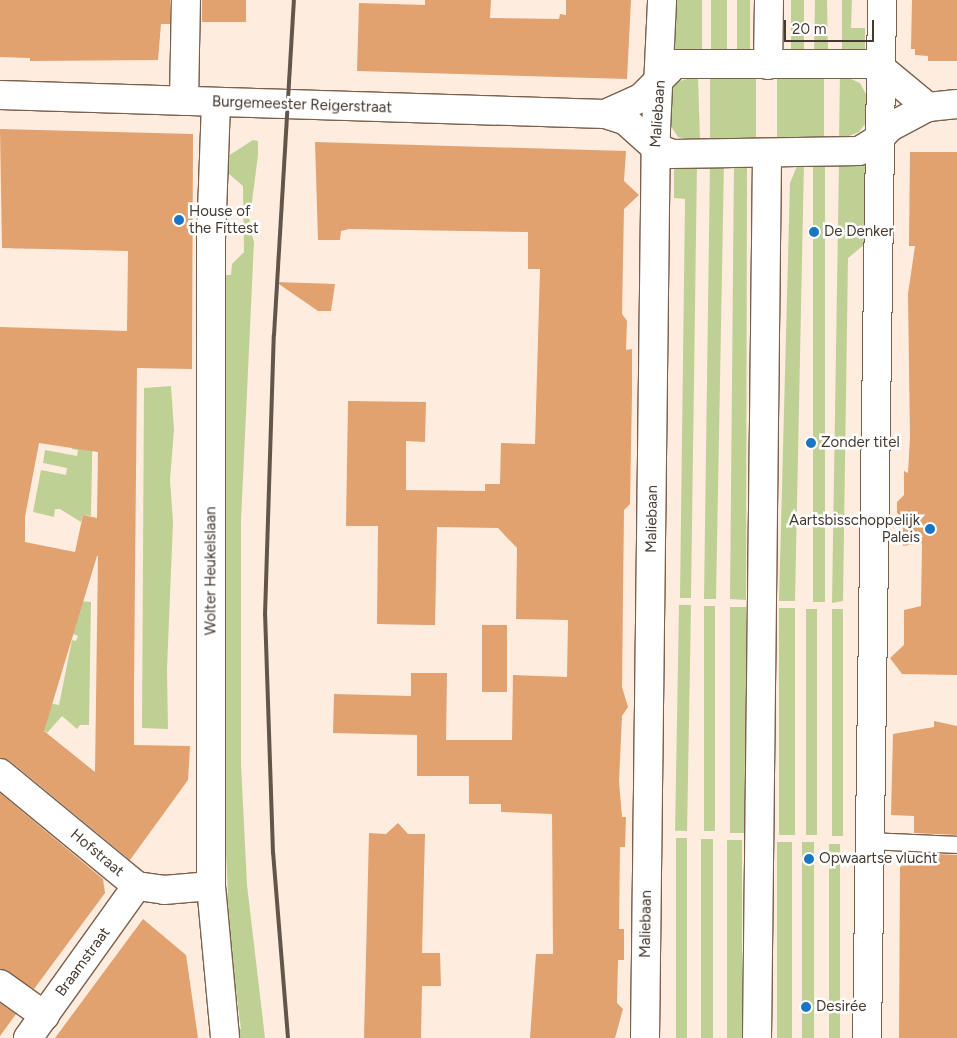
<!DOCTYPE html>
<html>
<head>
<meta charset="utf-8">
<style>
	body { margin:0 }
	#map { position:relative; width:957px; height:1038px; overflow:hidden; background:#feecdf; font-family:Figtree,sans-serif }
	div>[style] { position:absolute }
	.green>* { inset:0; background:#bfd094; transform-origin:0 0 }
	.building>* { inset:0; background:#e1a26f; transform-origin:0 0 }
	.roads { filter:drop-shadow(1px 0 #7a614d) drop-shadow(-1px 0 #7a614d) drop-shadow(0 1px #7a614d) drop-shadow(0 -1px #7a614d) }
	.lane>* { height:16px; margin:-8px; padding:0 8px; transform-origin:8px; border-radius:8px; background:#fff }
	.street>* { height:28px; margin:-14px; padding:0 14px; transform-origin:14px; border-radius:14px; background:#fff }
	.secondary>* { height:28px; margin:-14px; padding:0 14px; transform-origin:14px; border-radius:14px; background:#fff }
	.rail>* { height:4px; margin:-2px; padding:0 2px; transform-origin:2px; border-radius:2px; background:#62554b }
	.dots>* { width:14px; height:14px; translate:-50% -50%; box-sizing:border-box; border:2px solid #fff; border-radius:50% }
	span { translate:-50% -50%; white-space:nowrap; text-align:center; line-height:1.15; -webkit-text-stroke:5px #fff; paint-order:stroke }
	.street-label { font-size:15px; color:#453930 }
	.poi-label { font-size:15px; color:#453930 }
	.left { translate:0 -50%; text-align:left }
	.right { translate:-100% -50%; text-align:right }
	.scale { position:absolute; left:784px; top:20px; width:90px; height:22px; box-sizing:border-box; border:2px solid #453930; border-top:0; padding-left:6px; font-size:15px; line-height:18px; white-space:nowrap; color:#453930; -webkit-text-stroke:4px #fff; paint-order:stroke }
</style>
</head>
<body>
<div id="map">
	<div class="green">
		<div style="left:674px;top:0;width:28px;height:63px"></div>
		<div style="left:711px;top:0;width:16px;height:61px"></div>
		<div style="left:737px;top:0;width:13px;height:60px"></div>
		<div style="left:791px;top:0;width:13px;height:58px"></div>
		<div style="clip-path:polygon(815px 0,827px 0,828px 55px,814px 56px)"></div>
		<div style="clip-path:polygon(842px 0,852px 0,851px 28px,865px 28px,865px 54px,842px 55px)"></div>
		<div style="left:777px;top:74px;width:47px;height:66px"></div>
		<div style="clip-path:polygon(840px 74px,860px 83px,870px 102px,866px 123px,859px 132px,839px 140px)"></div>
		<div style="clip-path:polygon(698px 76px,700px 142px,678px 137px,666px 119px,672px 88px,680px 81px)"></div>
		<div style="left:710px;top:76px;width:46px;height:65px"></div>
		<div style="clip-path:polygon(253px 140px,258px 141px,258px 155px,249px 225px,254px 242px,241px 521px,241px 764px,247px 885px,265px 1038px,235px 1038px,233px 1030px,241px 1029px,236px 990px,228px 991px,227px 982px,235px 981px,232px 949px,224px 949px,224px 930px,230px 929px,228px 904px,222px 904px,222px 894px,228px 893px,226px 853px,220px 852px,219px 839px,226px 839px,226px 423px,221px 410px,226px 408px,226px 335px,221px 331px,226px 290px,219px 275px,231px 275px,232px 264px,244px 252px,243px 186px,228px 173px,228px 156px)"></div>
		<div style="clip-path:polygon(799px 161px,804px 162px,795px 601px,779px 601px,790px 183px)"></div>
		<div style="left:813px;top:161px;width:12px;height:441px"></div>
		<div style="clip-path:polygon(839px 161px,872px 161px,865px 244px,848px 258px,843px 601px,832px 603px)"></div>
		<div style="clip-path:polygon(710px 162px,724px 162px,716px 599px,704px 599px)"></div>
		<div style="clip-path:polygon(734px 162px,747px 162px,746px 600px,730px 599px)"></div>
		<div style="clip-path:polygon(674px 163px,697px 163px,691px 598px,680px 598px,685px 199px,674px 198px)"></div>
		<div style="clip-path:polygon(171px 386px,174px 430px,170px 480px,173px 522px,167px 669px,168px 729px,142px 728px,144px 388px)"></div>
		<div style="clip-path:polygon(93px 415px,91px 516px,83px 515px,81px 522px,60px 509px,55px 509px,54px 517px,33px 512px,41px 470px,66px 475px,67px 468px,43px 463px,45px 450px,77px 456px,78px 450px,72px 449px,78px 420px)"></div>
		<div style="clip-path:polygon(80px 601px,91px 602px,89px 725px,80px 725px,77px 729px,62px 716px,47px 733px,0 694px,59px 705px,72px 640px,76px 641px,78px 636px,73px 634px)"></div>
		<div style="left:691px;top:605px;width:226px;height:12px;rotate:91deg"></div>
		<div style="left:704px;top:606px;width:11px;height:225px"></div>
		<div style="left:730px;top:607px;width:16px;height:226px"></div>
		<div style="left:779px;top:608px;width:16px;height:227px"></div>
		<div style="left:806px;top:609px;width:11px;height:226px"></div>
		<div style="left:832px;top:609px;width:11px;height:227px"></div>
		<div style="left:676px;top:838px;width:11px;height:200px"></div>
		<div style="left:701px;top:839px;width:12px;height:199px"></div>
		<div style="left:727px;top:840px;width:15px;height:198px"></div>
		<div style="left:777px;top:842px;width:15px;height:196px"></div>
		<div style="left:802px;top:842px;width:12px;height:196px"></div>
		<div style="left:829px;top:844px;width:11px;height:194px"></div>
	</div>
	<div class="building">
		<div style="clip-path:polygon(0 0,170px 0,170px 24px,161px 24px,158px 60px,30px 61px,30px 58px,0 57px)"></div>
		<div style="left:202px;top:0;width:44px;height:22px"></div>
		<div style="clip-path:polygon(425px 0,491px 0,490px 18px,559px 19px,560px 14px,566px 15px,566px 0,631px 0,627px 79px,357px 71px,359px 3px,425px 5px)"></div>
		<div style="clip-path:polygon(912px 0,957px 0,957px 61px,928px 61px,928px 56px,915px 55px,915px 49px,911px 49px)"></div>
		<div style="clip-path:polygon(evenodd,0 129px,193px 134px,192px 369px,137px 368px,134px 686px,134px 745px,190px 746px,188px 780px,130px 860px,10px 761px,0 758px,0 327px,127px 331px,128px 251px,2px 248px,0 129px,39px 443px,98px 452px,97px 518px,83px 515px,75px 552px,25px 542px,25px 517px,39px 443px,0 129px,97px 556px,98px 556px,95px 772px,44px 731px,97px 556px)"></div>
		<div style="clip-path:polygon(315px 142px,626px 151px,624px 181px,639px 195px,624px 209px,622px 314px,627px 321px,626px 350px,632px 349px,632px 393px,630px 504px,624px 510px,623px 596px,622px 687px,628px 707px,622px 716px,619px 781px,622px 817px,626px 817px,625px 847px,620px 847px,619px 929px,624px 929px,624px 960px,618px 960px,617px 1003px,623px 1009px,615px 1038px,530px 1038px,536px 954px,553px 954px,552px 814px,501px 812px,501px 804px,469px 804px,469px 776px,417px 776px,417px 735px,333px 733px,334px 694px,411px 696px,411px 673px,447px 673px,446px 740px,512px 740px,513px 675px,567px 677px,568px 620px,516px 619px,517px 548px,498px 528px,437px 527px,435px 625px,426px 625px,377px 624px,378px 526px,346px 526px,348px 401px,426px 402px,425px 442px,406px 441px,406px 490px,485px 491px,485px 484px,500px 484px,501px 443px,535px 444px,540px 269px,528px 269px,528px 232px,349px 229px,341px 231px,340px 240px,318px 240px)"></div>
		<div style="clip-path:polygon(910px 152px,957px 152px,957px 675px,902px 674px,890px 658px,904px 645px,904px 610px,921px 606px,922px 543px,903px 546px,902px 518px,897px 513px,897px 502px,904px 495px,904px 471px,908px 473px,910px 438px,908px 294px,915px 246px,909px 246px)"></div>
		<div style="clip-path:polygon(276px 282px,335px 284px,331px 311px,318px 311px)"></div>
		<div style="left:507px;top:625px;width:67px;height:25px;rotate:90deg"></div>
		<div style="clip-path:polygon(934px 721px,957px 726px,957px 835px,914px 833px,914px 816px,891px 815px,893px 734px,934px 727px)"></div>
		<div style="clip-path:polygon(0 793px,103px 879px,105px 893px,34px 989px,0 969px)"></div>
		<div style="clip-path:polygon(398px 823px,408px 834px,425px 834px,422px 953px,440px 953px,441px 986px,422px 986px,421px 1038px,364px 1038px,369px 833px,386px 834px)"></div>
		<div style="clip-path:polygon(913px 853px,957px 855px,957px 1038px,899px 1038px,900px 863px,913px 863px)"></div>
		<div style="clip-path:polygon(143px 919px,186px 955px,198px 1038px,55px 1038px)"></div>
		<div style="clip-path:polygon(0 1003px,16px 1014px,0 1036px)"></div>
	</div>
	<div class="roads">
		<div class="lane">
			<div style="left:870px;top:841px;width:87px;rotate:2.6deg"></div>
		</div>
		<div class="street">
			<div style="left:768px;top:65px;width:65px;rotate:-89.1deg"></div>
			<div style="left:882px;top:69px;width:60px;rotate:39.6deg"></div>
			<div style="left:184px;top:101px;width:101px;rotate:-88.9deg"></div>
			<div style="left:216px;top:103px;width:136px;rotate:92.1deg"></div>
			<div style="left:211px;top:239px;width:647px;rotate:90deg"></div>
			<div style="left:211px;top:886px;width:153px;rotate:84.7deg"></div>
			<div style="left:880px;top:138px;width:15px;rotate:-48deg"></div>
			<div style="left:890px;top:127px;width:43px;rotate:-27.8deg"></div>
			<div style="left:928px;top:107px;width:29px;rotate:-6deg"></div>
			<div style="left:0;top:773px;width:178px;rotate:39.5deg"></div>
			<div style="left:137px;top:886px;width:27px;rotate:8deg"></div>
			<div style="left:164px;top:890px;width:47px;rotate:-4.9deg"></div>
			<div style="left:0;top:984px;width:55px;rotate:35.4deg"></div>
			<div style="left:28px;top:1038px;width:187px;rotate:-54.4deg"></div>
			<div style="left:757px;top:1038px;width:885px;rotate:-89.35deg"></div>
		</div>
		<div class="secondary">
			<div style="left:0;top:95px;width:605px;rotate:1.8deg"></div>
			<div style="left:605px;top:114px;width:22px;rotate:18deg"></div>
			<div style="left:626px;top:121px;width:39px;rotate:42deg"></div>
			<div style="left:655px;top:147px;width:18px;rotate:22deg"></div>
			<div style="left:672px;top:154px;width:187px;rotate:-0.9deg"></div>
			<div style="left:859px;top:151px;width:25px;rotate:-32deg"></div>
			<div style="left:605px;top:114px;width:39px;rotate:-24deg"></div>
			<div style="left:641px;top:98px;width:48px;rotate:-45deg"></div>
			<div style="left:675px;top:64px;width:194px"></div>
			<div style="left:869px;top:64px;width:14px;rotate:21deg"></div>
			<div style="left:645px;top:1038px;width:909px;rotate:-89.31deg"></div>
			<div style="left:656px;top:129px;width:129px;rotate:-87.3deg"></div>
			<div style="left:867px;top:1038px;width:1038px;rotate:-89.17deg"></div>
		</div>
	</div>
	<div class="rail">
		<div style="left:288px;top:1038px;width:186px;rotate:-94.6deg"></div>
		<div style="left:273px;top:853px;width:238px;rotate:-91.9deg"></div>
		<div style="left:265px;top:615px;width:280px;rotate:-88.2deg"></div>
		<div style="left:274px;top:335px;width:336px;rotate:-86.6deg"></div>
	</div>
	<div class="dots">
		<div style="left:179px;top:220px;background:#1a75c2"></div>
		<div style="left:814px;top:232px;background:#1a75c2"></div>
		<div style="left:811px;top:443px;background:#1a75c2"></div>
		<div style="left:930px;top:529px;background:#1a75c2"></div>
		<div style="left:809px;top:859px;background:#1a75c2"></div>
		<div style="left:806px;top:1007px;background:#1a75c2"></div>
	</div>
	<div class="street-label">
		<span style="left:302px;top:105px;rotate:2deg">Burgemeester Reigerstraat</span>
		<span style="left:658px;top:114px;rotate:-86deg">Maliebaan</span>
		<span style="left:652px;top:519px;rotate:-89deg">Maliebaan</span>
		<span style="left:211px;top:571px;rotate:-90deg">Wolter Heukelslaan</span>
		<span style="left:97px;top:853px;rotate:40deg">Hofstraat</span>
		<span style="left:646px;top:924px;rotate:-89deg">Maliebaan</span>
		<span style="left:83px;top:962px;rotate:-54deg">Braamstraat</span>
	</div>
	<div class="poi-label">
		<span class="left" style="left:189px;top:220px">House of<br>the Fittest</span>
		<span class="left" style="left:824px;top:232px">De Denker</span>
		<span class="left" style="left:821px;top:443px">Zonder titel</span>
		<span class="right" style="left:920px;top:529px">Aartsbisschoppelijk<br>Paleis</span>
		<span class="left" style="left:819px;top:859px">Opwaartse vlucht</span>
		<span class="left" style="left:816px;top:1007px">Desirée</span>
	</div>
	<div class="scale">20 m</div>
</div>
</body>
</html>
